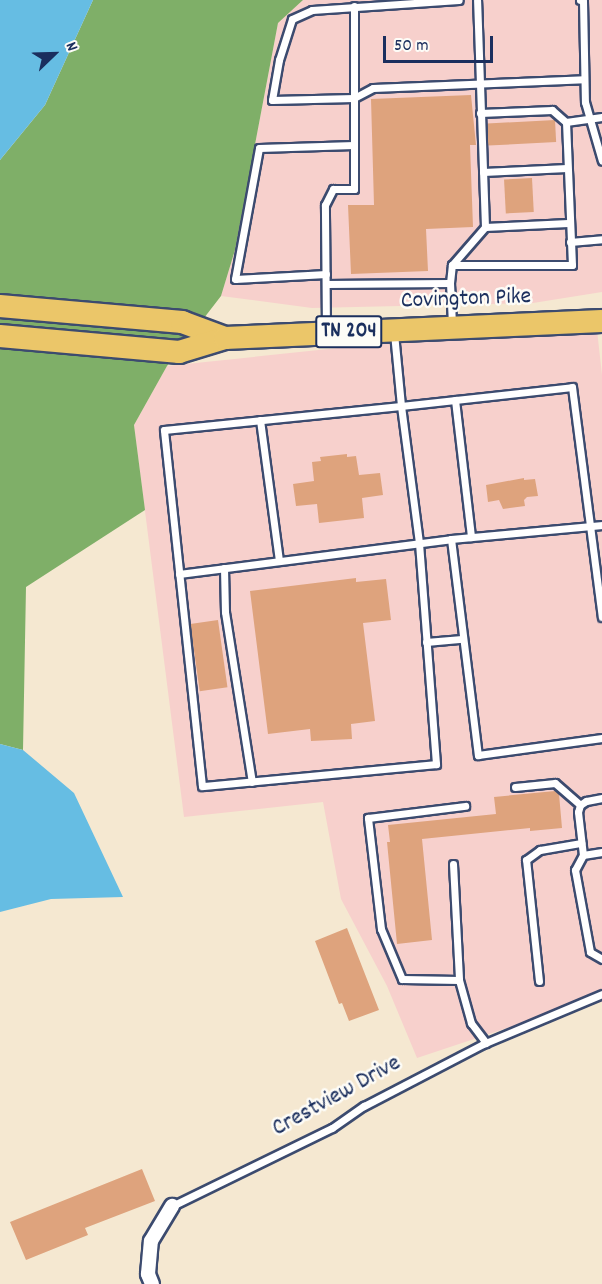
<!DOCTYPE html>
<html>
<head>
<meta charset="utf-8">
<style>
	body { margin:0 }
	#map { position:relative; width:602px; height:1284px; overflow:hidden; background:#f5e8d1; font-family:Dekko,sans-serif }
	div>[style] { position:absolute }
	.built>* { inset:0; background:#f7d0cc }
	.forest>* { inset:0; background:#7faf68 }
	.water>* { inset:0; background:#66bde3 }
	.building>* { inset:0; background:#dea37d; transform-origin:0 0 }
	.roads { filter:drop-shadow(2px 0 #3c4b6f) drop-shadow(-2px 0 #3c4b6f) drop-shadow(0 2px #3c4b6f) drop-shadow(0 -2px #3c4b6f) }
	.service>* { height:7px; margin:-3.5px; padding:0 3.5px; transform-origin:3.5px; border-radius:3.5px; background:#fff }
	.minor>* { height:14px; margin:-7px; padding:0 7px; transform-origin:7px; border-radius:7px; background:#fff }
	.primary>* { height:22px; margin:-11px; padding:0 11px; transform-origin:11px; border-radius:11px; background:#ebc669 }
	span { translate:-50% -50%; white-space:nowrap; text-align:center; line-height:1.15; -webkit-text-stroke:5px #fdfcf7; paint-order:stroke }
	.shield-label span { padding:2px 4px; background:#fdfcf7; border:2px solid; border-radius:4px; -webkit-text-stroke-width:0 }
	.shield-label { font-size:22px; color:#1b2f5e; font-weight:700 }
	.street-label { font-size:24px; color:#1b2f5e }
	.north { position:absolute; left:24px; top:24px; width:60px; height:60px; -webkit-text-stroke:4px #fdfcf7; paint-order:stroke; rotate:67deg; font-size:16px; font-weight:700; line-height:24px; text-align:center; color:#1b2f5e }
	.north::after { content:''; display:block; margin:auto; width:21px; height:27px; background:#1b2f5e; clip-path:polygon(50% 0,100% 100%,50% 72%,0 100%) }
	.scale { position:absolute; left:383px; top:36px; width:110px; height:27px; box-sizing:border-box; border:3px solid #1b2f5e; border-top:0; padding-left:8px; font-size:18px; line-height:21px; white-space:nowrap; color:#1b2f5e; -webkit-text-stroke:4px #fdfcf7; paint-order:stroke }
</style>
</head>
<body>
<div id="map">
	<div class="built">
		<div style="clip-path:polygon(303px 0,602px 0,602px 292px,533px 303px,312px 308px,221px 296px,235px 250px,278px 23px)"></div>
		<div style="clip-path:polygon(596px 321px,602px 375px,602px 1002px,573px 1006px,417px 1058px,387px 986px,341px 899px,323px 802px,184px 817px,134px 425px,167px 366px)"></div>
	</div>
	<div class="forest">
		<div style="clip-path:polygon(93px 0,303px 0,278px 23px,235px 250px,221px 296px,167px 366px,134px 425px,145px 510px,26px 587px,23px 750px,0 744px,0 160px,45px 105px)"></div>
	</div>
	<div class="water">
		<div style="clip-path:polygon(0 0,93px 0,45px 105px,0 160px)"></div>
		<div style="clip-path:polygon(0 744px,23px 750px,74px 793px,123px 897px,51px 899px,0 912px)"></div>
	</div>
	<div class="building">
		<div style="clip-path:polygon(471px 95px,476px 145px,470px 145px,473px 227px,426px 229px,428px 271px,351px 274px,348px 205px,374px 205px,371px 99px)"></div>
		<div style="left:555px;top:120px;width:22px;height:68px;rotate:87deg"></div>
		<div style="left:532px;top:178px;width:34px;height:28px;rotate:87deg"></div>
		<div style="clip-path:polygon(347px 454px,347px 457px,356px 456px,359px 475px,380px 473px,383px 495px,362px 498px,364px 518px,319px 523px,317px 504px,296px 506px,293px 484px,314px 481px,312px 462px,321px 461px,320px 457px)"></div>
		<div style="clip-path:polygon(524px 478px,524px 480px,535px 479px,538px 496px,527px 497px,524px 500px,525px 506px,503px 509px,499px 500px,488px 502px,486px 485px)"></div>
		<div style="clip-path:polygon(356px 578px,356px 582px,386px 579px,391px 620px,363px 623px,375px 721px,351px 724px,352px 739px,311px 741px,310px 729px,268px 734px,250px 591px)"></div>
		<div style="left:218px;top:620px;width:68px;height:28px;rotate:82deg"></div>
		<div style="clip-path:polygon(555px 791px,559px 794px,562px 828px,530px 831px,530px 828px,422px 839px,432px 940px,397px 944px,387px 842px,390px 842px,388px 825px,496px 814px,494px 797px)"></div>
		<div style="clip-path:polygon(347px 928px,379px 1010px,349px 1021px,342px 1003px,339px 1004px,315px 941px)"></div>
		<div style="clip-path:polygon(142px 1169px,155px 1201px,85px 1228px,88px 1235px,26px 1260px,10px 1222px)"></div>
	</div>
	<div class="roads">
		<div class="service">
			<div style="left:580px;top:0;width:3px;rotate:18deg"></div>
			<div style="left:583px;top:1px;width:101px;rotate:88.9deg"></div>
			<div style="left:585px;top:102px;width:61px;rotate:73.9deg"></div>
			<div style="left:354px;top:6px;width:92px;rotate:90deg"></div>
			<div style="left:354px;top:98px;width:21px;rotate:-28deg"></div>
			<div style="left:373px;top:88px;width:211px;rotate:-2.4deg"></div>
			<div style="left:480px;top:113px;width:72px;rotate:-2.4deg"></div>
			<div style="left:552px;top:110px;width:18px;rotate:41deg"></div>
			<div style="left:483px;top:172px;width:84px;rotate:-2.7deg"></div>
			<div style="left:485px;top:227px;width:83px;rotate:-2.8deg"></div>
			<div style="left:570px;top:242px;width:32px;rotate:-5deg"></div>
			<div style="left:452px;top:265px;width:50px;rotate:-49deg"></div>
			<div style="left:485px;top:227px;width:227px;rotate:-92deg"></div>
			<div style="left:326px;top:274px;width:91px;rotate:176.9deg"></div>
			<div style="left:235px;top:279px;width:133px;rotate:-79.6deg"></div>
			<div style="left:259px;top:148px;width:95px;rotate:-1.8deg"></div>
			<div style="left:450px;top:283px;width:18px;rotate:-84deg"></div>
			<div style="left:452px;top:265px;width:120px"></div>
			<div style="left:572px;top:265px;width:143px;rotate:-92.4deg"></div>
			<div style="left:566px;top:122px;width:36px;rotate:-8deg"></div>
			<div style="left:326px;top:284px;width:124px;rotate:-0.5deg"></div>
			<div style="left:450px;top:283px;width:41px;rotate:87.2deg"></div>
			<div style="left:326px;top:329px;width:124px;rotate:-90.5deg"></div>
			<div style="left:325px;top:205px;width:18px;rotate:-63deg"></div>
			<div style="left:333px;top:189px;width:21px"></div>
			<div style="left:354px;top:189px;width:91px;rotate:-90deg"></div>
			<div style="left:354px;top:98px;width:82px;rotate:178.6deg"></div>
			<div style="left:272px;top:100px;width:41px;rotate:-80.1deg"></div>
			<div style="left:279px;top:60px;width:43px;rotate:-72.4deg"></div>
			<div style="left:292px;top:19px;width:22px;rotate:-24deg"></div>
			<div style="left:312px;top:10px;width:147px;rotate:-3.9deg"></div>
			<div style="left:394px;top:333px;width:73px;rotate:84.5deg"></div>
			<div style="left:401px;top:406px;width:138px;rotate:82.5deg"></div>
			<div style="left:419px;top:543px;width:222px;rotate:85.6deg"></div>
			<div style="left:436px;top:764px;width:235px;rotate:174.6deg"></div>
			<div style="left:202px;top:786px;width:358px;rotate:-96.1deg"></div>
			<div style="left:164px;top:430px;width:238px;rotate:-5.8deg"></div>
			<div style="left:401px;top:406px;width:172px;rotate:-6.3deg"></div>
			<div style="left:572px;top:387px;width:232px;rotate:82.6deg"></div>
			<div style="left:455px;top:400px;width:138px;rotate:83.3deg"></div>
			<div style="left:260px;top:420px;width:142px;rotate:82.3deg"></div>
			<div style="left:451px;top:539px;width:152px;rotate:-5.3deg"></div>
			<div style="left:224px;top:568px;width:44px;rotate:88.7deg"></div>
			<div style="left:225px;top:612px;width:172px;rotate:81deg"></div>
			<div style="left:179px;top:574px;width:274px;rotate:-7.3deg"></div>
			<div style="left:451px;top:539px;width:218px;rotate:82.9deg"></div>
			<div style="left:478px;top:755px;width:125px;rotate:-7.8deg"></div>
			<div style="left:426px;top:642px;width:36px;rotate:-5deg"></div>
			<div style="left:515px;top:787px;width:40px;rotate:-5.7deg"></div>
			<div style="left:555px;top:783px;width:33px;rotate:41deg"></div>
			<div style="left:602px;top:798px;width:16px;rotate:169deg"></div>
			<div style="left:586px;top:801px;width:7px;rotate:146deg"></div>
			<div style="left:580px;top:805px;width:7px;rotate:106deg"></div>
			<div style="left:578px;top:812px;width:43px;rotate:83.4deg"></div>
			<div style="left:583px;top:855px;width:19px;rotate:-9deg"></div>
			<div style="left:583px;top:855px;width:17px;rotate:118deg"></div>
			<div style="left:575px;top:870px;width:83px;rotate:79.6deg"></div>
			<div style="left:590px;top:952px;width:14px;rotate:30deg"></div>
			<div style="left:453px;top:864px;width:116px;rotate:87deg"></div>
			<div style="left:459px;top:980px;width:45px;rotate:74.4deg"></div>
			<div style="left:471px;top:1023px;width:25px;rotate:53deg"></div>
			<div style="left:459px;top:980px;width:57px;rotate:-179deg"></div>
			<div style="left:402px;top:979px;width:54px;rotate:-112.8deg"></div>
			<div style="left:381px;top:929px;width:112px;rotate:-96.7deg"></div>
			<div style="left:368px;top:818px;width:98px;rotate:-7.1deg"></div>
			<div style="left:539px;top:981px;width:122px;rotate:-96.1deg"></div>
			<div style="left:526px;top:860px;width:17px;rotate:-36deg"></div>
			<div style="left:540px;top:850px;width:42px;rotate:-9.7deg"></div>
			<div style="left:172px;top:1206px;width:178px;rotate:-26deg"></div>
			<div style="left:332px;top:1128px;width:39px;rotate:-35deg"></div>
			<div style="left:364px;top:1106px;width:134px;rotate:-27.5deg"></div>
			<div style="left:483px;top:1044px;width:129px;rotate:-22.8deg"></div>
		</div>
		<div class="minor">
			<div style="left:152px;top:1284px;width:11px;rotate:-112deg"></div>
			<div style="left:148px;top:1274px;width:33px;rotate:-85deg"></div>
			<div style="left:151px;top:1241px;width:41px;rotate:-59deg"></div>
		</div>
		<div class="primary">
			<div style="left:0;top:306px;width:183px;rotate:5deg"></div>
			<div style="left:182px;top:322px;width:46px;rotate:20.4deg"></div>
			<div style="left:0;top:336px;width:180px;rotate:5.1deg"></div>
			<div style="left:179px;top:352px;width:48px;rotate:-16.9deg"></div>
			<div style="left:225px;top:338px;width:377px;rotate:-2.6deg"></div>
		</div>
	</div>
	<div class="shield-label">
		<span style="left:349px;top:332px">TN 204</span>
	</div>
	<div class="street-label">
		<span style="left:466px;top:300px;rotate:-2deg">Covington Pike</span>
		<span style="left:337px;top:1097px;rotate:-29deg">Crestview Drive</span>
	</div>
	<div class="north">N</div>
	<div class="scale">50 m</div>
</div>
</body>
</html>
